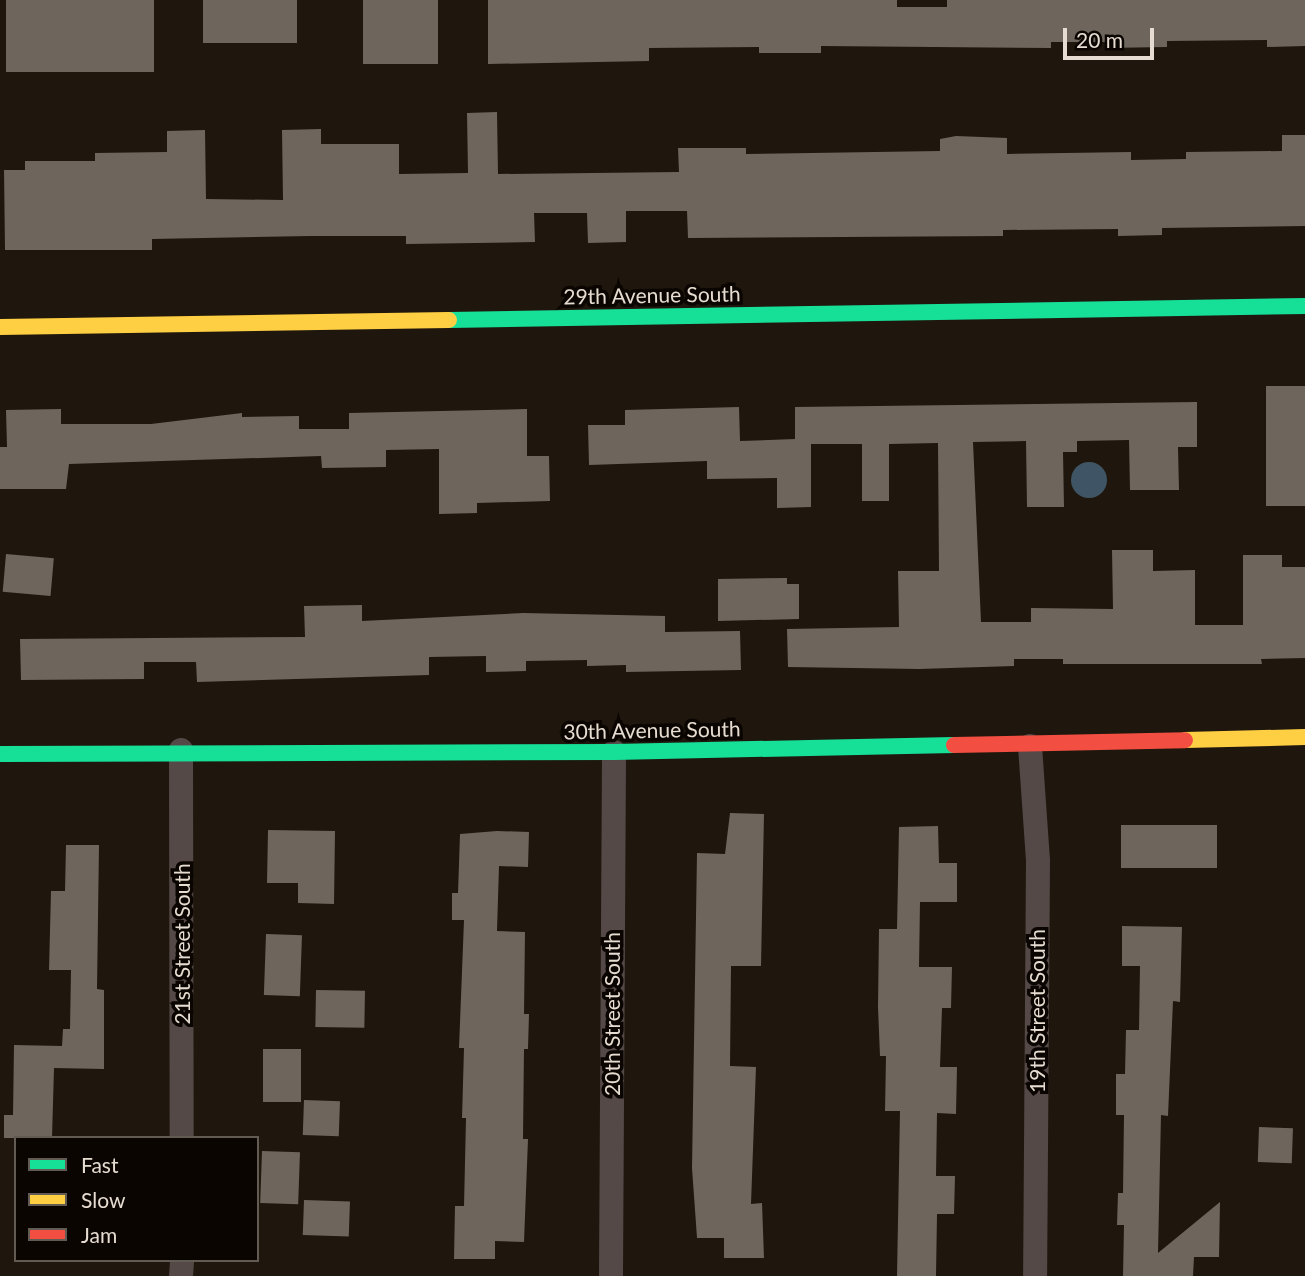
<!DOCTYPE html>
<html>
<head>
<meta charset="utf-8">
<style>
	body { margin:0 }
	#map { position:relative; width:1305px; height:1276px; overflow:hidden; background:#1f170d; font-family:Lato,sans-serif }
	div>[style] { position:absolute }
	.water>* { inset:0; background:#3f5565 }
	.round { border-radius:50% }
	.building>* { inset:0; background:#6e665d; transform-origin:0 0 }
	.street>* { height:24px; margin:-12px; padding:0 12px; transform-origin:12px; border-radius:12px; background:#554948 }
	.fast>* { height:16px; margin:-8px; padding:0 8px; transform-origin:8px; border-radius:8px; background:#16e098 }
	.slow>* { height:16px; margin:-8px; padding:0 8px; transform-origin:8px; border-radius:8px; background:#ffcf43 }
	.jam>* { height:16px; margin:-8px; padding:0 8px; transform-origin:8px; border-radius:8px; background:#f24e42 }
	span { translate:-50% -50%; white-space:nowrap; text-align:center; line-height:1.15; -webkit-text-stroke:7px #0a0501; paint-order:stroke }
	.street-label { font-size:21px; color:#e6dcd1 }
	.legend { position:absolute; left:14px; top:1136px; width:245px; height:126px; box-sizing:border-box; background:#0a0501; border:2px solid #625b54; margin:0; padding:9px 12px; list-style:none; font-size:21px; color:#e6dcd1 }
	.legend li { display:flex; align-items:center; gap:14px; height:35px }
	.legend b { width:35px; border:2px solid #625b54 }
	.scale { position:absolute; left:1063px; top:28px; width:91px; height:32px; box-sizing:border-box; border:4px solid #e6dcd1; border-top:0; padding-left:9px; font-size:21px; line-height:24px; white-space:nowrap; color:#e6dcd1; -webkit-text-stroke:5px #0a0501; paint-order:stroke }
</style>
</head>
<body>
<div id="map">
	<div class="water">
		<div class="round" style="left:1071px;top:462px;width:36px;height:36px"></div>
	</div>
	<div class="building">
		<div style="left:6px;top:0;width:148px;height:72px"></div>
		<div style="left:203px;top:0;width:94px;height:43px"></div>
		<div style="left:363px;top:0;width:75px;height:64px"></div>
		<div style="clip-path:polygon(488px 0,897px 0,897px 7px,947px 7px,947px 0,1305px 0,1305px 46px,1267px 47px,1267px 40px,1167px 41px,1167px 47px,1105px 48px,1105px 42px,1051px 42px,1051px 48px,821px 46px,821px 53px,759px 53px,759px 47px,649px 48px,649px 61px,488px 64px)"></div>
		<div style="clip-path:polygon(497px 112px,498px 174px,679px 172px,678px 148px,746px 148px,746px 154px,940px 151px,940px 139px,956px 136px,1007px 138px,1007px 154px,1131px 152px,1131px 160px,1186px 159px,1186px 152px,1282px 151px,1282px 135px,1305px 135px,1305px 226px,1162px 228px,1162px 235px,1118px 236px,1118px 229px,1003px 230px,1003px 236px,688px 238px,687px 211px,626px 211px,626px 242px,588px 243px,587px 213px,534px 213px,535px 242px,406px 244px,406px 236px,310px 236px,152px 239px,152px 250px,5px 250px,4px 170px,25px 170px,25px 161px,95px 161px,95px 153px,167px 152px,167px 131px,205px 130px,206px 199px,283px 200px,282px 130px,321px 129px,321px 144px,399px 144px,399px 174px,468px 173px,467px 113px)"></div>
		<div style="left:1266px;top:386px;width:39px;height:120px"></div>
		<div style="clip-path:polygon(1197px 402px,1197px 447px,1178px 447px,1179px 490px,1130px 490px,1129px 440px,1077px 441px,1077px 452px,1063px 452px,1064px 507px,1027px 507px,1026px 441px,973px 442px,981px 622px,1031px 622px,1031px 608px,1113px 609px,1112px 550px,1153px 550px,1153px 571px,1195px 570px,1195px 625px,1243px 625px,1243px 555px,1282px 555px,1282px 567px,1305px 567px,1305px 658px,1261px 659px,1262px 664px,1063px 664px,1063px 659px,1014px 659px,1014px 666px,919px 669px,788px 667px,787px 629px,899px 627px,898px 571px,939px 571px,938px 443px,889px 444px,889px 501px,862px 501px,862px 444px,811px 444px,811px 507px,777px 508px,777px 478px,707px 479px,707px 461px,589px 465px,588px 425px,625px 425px,625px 410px,739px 407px,740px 441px,795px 439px,795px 407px)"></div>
		<div style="clip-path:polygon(61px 409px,61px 424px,151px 424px,242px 413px,242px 417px,299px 416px,299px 429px,349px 429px,349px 413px,527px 409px,527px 456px,549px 456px,550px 501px,477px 503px,477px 513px,439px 514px,439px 449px,386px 450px,386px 467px,322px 468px,321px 456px,69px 464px,66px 489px,0 489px,0 447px,7px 447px,6px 410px)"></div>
		<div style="left:6px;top:554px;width:48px;height:38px;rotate:5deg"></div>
		<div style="clip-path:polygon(787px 578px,787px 584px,799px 584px,799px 619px,718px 621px,718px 579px)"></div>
		<div style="clip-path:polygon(362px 605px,362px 621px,523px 613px,665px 616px,665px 632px,740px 631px,741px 670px,626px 672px,626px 665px,587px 666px,587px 660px,526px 661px,526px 671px,486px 672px,486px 656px,429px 657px,429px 675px,197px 682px,196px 662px,144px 662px,144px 679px,21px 680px,20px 639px,305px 637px,304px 606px)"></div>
		<div style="clip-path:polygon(730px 813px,764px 814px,761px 966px,731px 966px,730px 1066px,756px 1067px,751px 1204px,762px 1203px,764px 1258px,724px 1258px,724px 1238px,697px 1238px,692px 1168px,697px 853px,725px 854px)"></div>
		<div style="left:1217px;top:825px;width:43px;height:96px;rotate:90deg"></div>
		<div style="clip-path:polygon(938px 826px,939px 863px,957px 863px,957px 902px,920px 902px,919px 967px,952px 967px,951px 1008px,942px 1008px,940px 1067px,957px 1067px,956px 1114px,937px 1113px,936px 1176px,955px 1176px,954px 1214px,937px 1214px,936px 1276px,897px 1276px,900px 1111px,885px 1111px,886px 1056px,880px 1056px,878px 1007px,879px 929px,897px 929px,899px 827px)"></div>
		<div style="clip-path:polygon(268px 830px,335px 831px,334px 904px,298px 903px,298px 883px,267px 883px)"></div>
		<div style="clip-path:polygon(497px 831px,529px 832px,528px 867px,499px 866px,497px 931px,525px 932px,524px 1014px,529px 1014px,528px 1049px,524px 1049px,523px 1139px,528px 1139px,524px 1242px,495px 1241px,495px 1259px,454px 1259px,455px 1206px,464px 1206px,466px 1118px,462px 1118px,464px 1048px,459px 1048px,464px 920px,452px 920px,452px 893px,458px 893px,460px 834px)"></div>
		<div style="clip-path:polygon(66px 845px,99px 845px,97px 989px,104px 990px,104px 1069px,54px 1068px,52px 1138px,4px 1138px,4px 1115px,13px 1115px,14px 1045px,62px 1046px,63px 1029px,70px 1029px,71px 970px,49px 970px,51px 891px,65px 891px)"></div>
		<div style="clip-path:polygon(1122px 926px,1182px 927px,1180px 1002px,1173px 1001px,1168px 1116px,1161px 1115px,1158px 1253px,1220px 1202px,1219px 1257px,1194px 1257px,1193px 1276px,1123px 1276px,1124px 1225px,1117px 1225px,1118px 1193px,1123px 1193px,1124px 1115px,1116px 1115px,1116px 1074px,1125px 1074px,1126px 1030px,1139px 1030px,1140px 966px,1122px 966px)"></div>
		<div style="left:266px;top:934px;width:36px;height:61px;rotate:2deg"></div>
		<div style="left:316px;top:990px;width:49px;height:37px;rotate:1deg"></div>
		<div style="left:263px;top:1049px;width:38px;height:53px"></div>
		<div style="left:304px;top:1100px;width:36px;height:35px;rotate:2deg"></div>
		<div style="left:1259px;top:1127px;width:34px;height:35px;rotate:2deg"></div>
		<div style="left:262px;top:1151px;width:38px;height:52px;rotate:2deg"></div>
		<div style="left:304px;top:1200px;width:46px;height:35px;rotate:2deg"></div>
	</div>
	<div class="street">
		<div style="left:1030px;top:746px;width:115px;rotate:86deg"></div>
		<div style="left:1038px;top:861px;width:415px;rotate:90.4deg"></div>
		<div style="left:181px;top:750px;width:388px;rotate:89.9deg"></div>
		<div style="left:181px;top:1276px;width:16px;rotate:-86deg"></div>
		<div style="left:611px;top:1276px;width:524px;rotate:-89.67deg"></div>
	</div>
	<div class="fast">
		<div style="left:449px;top:320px;width:856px;rotate:-0.94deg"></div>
		<div style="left:0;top:754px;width:614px;rotate:-0.19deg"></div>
		<div style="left:614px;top:752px;width:340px;rotate:-1.2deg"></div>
	</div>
	<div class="slow">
		<div style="left:0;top:327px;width:449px;rotate:-0.9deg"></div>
		<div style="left:1185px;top:740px;width:120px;rotate:-1.4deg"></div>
	</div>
	<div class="jam">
		<div style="left:954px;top:745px;width:231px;rotate:-1.2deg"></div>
	</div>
	<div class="street-label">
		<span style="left:652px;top:295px;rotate:-1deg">29th Avenue South</span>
		<span style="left:652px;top:730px;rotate:-1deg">30th Avenue South</span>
		<span style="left:182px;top:944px;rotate:-90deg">21st Street South</span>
		<span style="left:1037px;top:1011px;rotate:-90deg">19th Street South</span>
		<span style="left:612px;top:1014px;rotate:-90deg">20th Street South</span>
	</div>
	<ul class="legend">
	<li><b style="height:9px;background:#16e098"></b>Fast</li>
	<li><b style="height:9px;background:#ffcf43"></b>Slow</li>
	<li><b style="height:9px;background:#f24e42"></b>Jam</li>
	</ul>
	<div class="scale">20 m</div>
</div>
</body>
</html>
